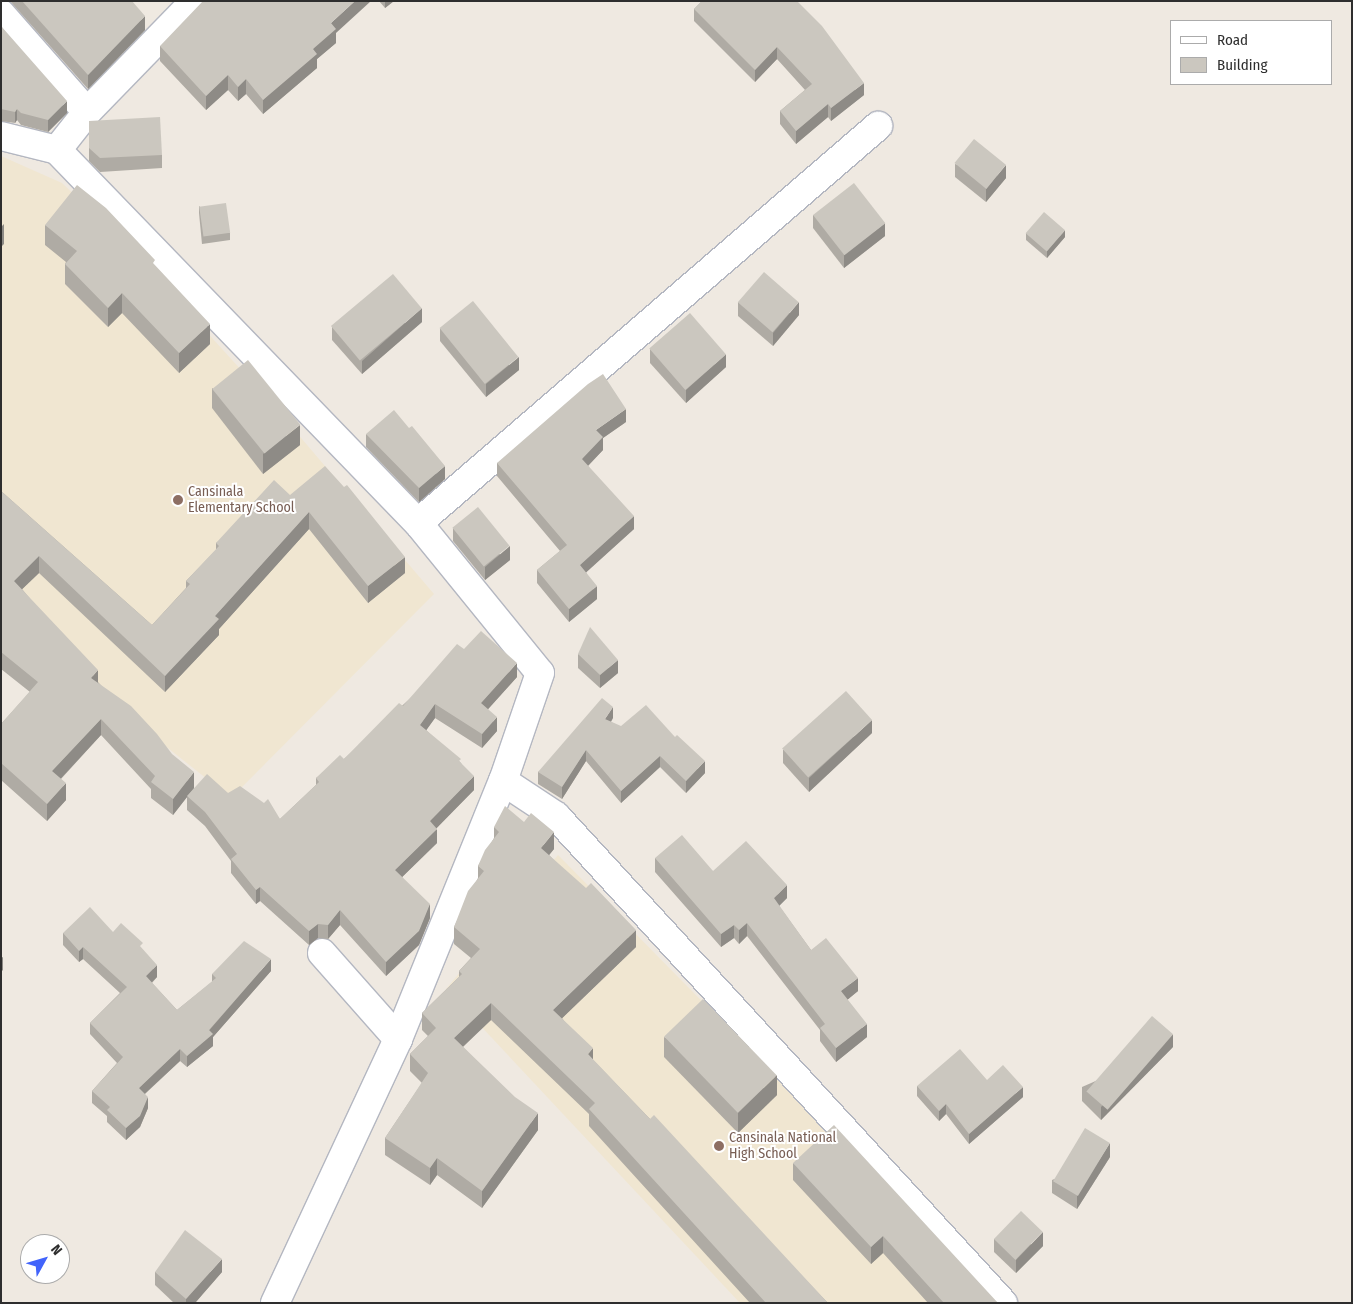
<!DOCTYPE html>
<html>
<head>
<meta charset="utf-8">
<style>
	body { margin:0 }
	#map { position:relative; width:1353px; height:1304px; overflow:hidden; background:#efe9e1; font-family:"Fira Sans Condensed",sans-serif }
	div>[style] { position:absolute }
	.education>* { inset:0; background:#f0e6d1 }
	.roads { filter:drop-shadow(1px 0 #b4b7c1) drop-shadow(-1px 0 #b4b7c1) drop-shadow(0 1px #b4b7c1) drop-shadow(0 -1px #b4b7c1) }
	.minor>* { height:28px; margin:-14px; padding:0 14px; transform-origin:14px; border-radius:14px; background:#fff }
	.wall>* { inset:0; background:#afaba4 }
	.shaded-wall>* { inset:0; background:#8e8b86 }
	.building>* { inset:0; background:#cbc7bf; transform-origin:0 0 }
	.dots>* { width:14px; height:14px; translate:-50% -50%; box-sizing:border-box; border:2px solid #fff; border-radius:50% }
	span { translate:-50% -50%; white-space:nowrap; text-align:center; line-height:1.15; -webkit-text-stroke:4px #fff; paint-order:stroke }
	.education-label { font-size:14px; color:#785e54 }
	.left { translate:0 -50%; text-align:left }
	.frame { position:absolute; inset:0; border:2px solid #2e2e2e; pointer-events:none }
	.legend { position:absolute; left:1170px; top:20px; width:162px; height:65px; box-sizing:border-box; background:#fff; border:1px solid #ababab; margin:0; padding:6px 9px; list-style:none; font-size:15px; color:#2e2e2e }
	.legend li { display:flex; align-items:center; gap:10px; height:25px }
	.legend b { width:25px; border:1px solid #ababab }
	.north { position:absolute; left:20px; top:1234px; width:50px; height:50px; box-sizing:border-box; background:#fff; border:1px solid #ababab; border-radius:50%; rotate:51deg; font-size:14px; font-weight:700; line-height:20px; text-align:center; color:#2e2e2e }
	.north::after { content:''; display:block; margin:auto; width:18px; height:22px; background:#4264fb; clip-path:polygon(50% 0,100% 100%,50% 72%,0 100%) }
</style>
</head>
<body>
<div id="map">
	<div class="education">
		<div style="clip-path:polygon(1px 156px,62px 183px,131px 249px,273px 405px,434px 594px,231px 798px,101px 695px,1px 611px)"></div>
		<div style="clip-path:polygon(558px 855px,999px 1303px,740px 1303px,446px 989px)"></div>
	</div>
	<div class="roads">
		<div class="minor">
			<div style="left:1px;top:14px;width:130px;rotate:48.7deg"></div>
			<div style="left:1px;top:136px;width:58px;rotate:14deg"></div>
			<div style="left:57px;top:150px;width:519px;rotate:45.94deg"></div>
			<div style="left:418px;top:523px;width:193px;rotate:50.9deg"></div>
			<div style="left:540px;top:673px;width:114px;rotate:108.9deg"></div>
			<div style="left:503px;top:781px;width:64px;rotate:33.4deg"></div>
			<div style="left:556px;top:816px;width:661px;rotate:47.45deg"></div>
			<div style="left:57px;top:150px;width:48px;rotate:-51.7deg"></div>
			<div style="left:87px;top:112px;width:155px;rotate:-45.8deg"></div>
			<div style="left:418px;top:523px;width:608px;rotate:-40.8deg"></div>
			<div style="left:322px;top:953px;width:115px;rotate:48.5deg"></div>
			<div style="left:275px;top:1303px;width:291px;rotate:-65deg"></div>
			<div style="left:398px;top:1039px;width:279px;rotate:-67.9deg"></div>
		</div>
	</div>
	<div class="wall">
		<div style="clip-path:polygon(10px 1px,132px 1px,145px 30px,88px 89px)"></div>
		<div style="clip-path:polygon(379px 1px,394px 1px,385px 8px)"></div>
		<div style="clip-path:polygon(702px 1px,864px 95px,831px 121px,828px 117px,796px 144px,780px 124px,780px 111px,805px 90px,777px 59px,755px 82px,694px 21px,694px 9px)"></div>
		<div style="clip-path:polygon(1px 26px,67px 113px,48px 132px,21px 125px,17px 120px,15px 123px,1px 121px)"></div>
		<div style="clip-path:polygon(336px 33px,336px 43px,317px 59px,317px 68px,263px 114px,246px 94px,238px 101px,228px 90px,206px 110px,160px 61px,160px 46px)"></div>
		<div style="clip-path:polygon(89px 121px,162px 155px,162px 168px,100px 172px,89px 161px)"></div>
		<div style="clip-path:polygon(955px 164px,1006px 178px,986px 202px,955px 177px)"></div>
		<div style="clip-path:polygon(199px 206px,230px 233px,230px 240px,202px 244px,199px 213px)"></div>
		<div style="clip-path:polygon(813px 215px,885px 236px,844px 268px,813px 228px)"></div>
		<div style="clip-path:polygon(45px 225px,155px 266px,210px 344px,179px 373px,122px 313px,108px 327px,65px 284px,65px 264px,66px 262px,45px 245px)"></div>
		<div style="clip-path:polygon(1026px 233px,1065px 237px,1047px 258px,1026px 240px)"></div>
		<div style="clip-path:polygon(738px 302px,799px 315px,773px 346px,738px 316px)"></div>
		<div style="clip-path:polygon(422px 322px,362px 374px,332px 340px,332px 327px)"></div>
		<div style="clip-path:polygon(440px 328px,519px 370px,486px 397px,440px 341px)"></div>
		<div style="clip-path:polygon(650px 349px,726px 367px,686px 403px,650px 363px)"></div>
		<div style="clip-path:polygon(212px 388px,300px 445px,263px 474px,212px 408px)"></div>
		<div style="clip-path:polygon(626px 422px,603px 438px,603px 450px,588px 466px,634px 529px,586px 572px,597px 599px,569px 622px,537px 583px,537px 570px,560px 551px,497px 476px,497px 463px)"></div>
		<div style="clip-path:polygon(366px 434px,445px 479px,419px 502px,366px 447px)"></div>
		<div style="clip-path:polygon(1px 491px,152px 625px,186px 588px,186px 581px,216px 550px,216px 543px,290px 495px,405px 573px,368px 603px,309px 529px,219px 629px,219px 635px,165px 692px,39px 573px,22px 589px,98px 682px,194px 788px,228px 793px,280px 819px,316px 785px,316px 778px,344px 759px,464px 649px,517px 677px,488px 709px,497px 731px,482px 748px,435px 718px,426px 730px,461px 763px,474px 790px,436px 828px,437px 843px,402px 877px,430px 918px,419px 945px,386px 976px,340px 925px,328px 939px,318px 938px,309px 945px,260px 901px,256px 904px,231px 873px,231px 861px,205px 826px,187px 810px,187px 797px,173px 815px,151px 798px,151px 789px,101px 735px,61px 779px,66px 800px,47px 821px,1px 780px,1px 724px,30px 692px,1px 669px)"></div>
		<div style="clip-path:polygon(453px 528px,510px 560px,485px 580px,453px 541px)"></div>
		<div style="clip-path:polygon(578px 654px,618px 673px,600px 688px,578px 668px)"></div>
		<div style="clip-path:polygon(613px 718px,611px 722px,705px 773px,686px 793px,660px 767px,621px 803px,586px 761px,562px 799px,538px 784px,538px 772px)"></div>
		<div style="clip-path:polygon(872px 733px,809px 792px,783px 763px,783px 750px)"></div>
		<div style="clip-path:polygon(494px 827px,554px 849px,549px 855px,636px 947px,562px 1018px,593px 1060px,828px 1303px,750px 1303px,589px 1126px,589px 1114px,491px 1020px,463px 1047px,538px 1130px,482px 1208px,437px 1175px,430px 1185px,385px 1155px,385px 1138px,422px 1083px,410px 1071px,410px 1054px,428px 1036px,422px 1030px,422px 1013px,459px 977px,459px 971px,471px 958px,454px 944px,454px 927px,478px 878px,478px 866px,494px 838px)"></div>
		<div style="clip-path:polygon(655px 858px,713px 871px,787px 898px,779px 906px,811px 950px,858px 991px,847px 1000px,867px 1037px,836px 1062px,820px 1041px,820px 1030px,747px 936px,739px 944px,734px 938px,721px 947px,655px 872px)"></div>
		<div style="clip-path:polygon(113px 932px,143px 950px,157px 977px,152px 983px,177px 1010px,212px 982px,212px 974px,271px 971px,213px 1037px,213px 1046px,187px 1067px,180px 1061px,145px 1094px,148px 1108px,140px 1127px,126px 1140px,107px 1122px,107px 1116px,92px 1103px,92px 1091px,117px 1063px,90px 1034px,90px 1023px,120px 993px,83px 959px,79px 962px,63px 945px,63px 933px)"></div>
		<div style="clip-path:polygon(664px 1037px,777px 1095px,738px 1133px,664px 1057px)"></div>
		<div style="clip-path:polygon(1173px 1047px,1101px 1120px,1082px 1101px,1082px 1087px)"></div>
		<div style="clip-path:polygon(987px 1080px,1023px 1097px,969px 1144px,946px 1114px,939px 1121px,917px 1096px,917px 1086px)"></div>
		<div style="clip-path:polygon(1110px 1157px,1077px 1209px,1052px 1193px,1052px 1180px)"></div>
		<div style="clip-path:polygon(793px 1163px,998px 1303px,928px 1303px,883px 1253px,871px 1264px,793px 1180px)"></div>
		<div style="clip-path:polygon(994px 1239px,1043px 1246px,1016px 1273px,994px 1252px)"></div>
		<div style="clip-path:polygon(155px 1272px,222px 1272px,195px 1303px,174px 1303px,155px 1285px)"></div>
	</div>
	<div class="shaded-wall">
		<div style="clip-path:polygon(355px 1px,371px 1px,336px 33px,336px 43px,317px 59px,317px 68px,263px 114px,263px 100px,313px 49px,331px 23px)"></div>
		<div style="clip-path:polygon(385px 1px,394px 1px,385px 8px)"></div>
		<div style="clip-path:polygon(145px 16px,145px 30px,88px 89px,88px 75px)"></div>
		<div style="clip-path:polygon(777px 47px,777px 59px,755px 82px,755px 70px)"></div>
		<div style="clip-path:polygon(228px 75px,228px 90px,206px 110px,206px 96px)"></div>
		<div style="clip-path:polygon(246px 79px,246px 94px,238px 101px,238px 87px)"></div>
		<div style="clip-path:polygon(864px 83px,864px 95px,831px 121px,831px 108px)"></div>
		<div style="clip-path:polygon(67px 101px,67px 113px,48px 132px,48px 120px)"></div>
		<div style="clip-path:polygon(828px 104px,828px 117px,796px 144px,796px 131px)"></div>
		<div style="clip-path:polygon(17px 109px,17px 120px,15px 123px,15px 112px)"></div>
		<div style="clip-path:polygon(1006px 165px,1006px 178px,986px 202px,986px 189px)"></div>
		<div style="clip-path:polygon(885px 223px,885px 236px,844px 268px,844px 254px)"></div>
		<div style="clip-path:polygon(4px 224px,4px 244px,1px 247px,1px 227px)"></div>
		<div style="clip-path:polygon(1065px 230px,1065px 237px,1047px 258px,1047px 251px)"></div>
		<div style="clip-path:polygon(122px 293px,122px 313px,108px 327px,108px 308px)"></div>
		<div style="clip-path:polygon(799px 302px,799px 315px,773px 346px,773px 333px)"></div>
		<div style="clip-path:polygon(422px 308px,422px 322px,362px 374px,362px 361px)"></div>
		<div style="clip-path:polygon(210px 324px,210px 344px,179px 373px,179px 353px)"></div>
		<div style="clip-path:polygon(726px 354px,726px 367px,686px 403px,686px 390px)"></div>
		<div style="clip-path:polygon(519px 357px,519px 370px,486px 397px,486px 384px)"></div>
		<div style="clip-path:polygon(626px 409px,626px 422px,603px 438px,603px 450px,582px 472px,582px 459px,596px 430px)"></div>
		<div style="clip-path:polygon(300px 425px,300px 445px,263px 474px,263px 454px)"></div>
		<div style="clip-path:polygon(445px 466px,445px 479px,419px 502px,419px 488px)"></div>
		<div style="clip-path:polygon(309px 512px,309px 529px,219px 629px,219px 635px,165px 692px,165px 676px,215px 616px)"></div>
		<div style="clip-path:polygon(634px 516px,634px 529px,580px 578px,580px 565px)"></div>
		<div style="clip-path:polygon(510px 546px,510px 560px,485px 580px,485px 567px)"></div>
		<div style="clip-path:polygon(39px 556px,39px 573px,14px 597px,14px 581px)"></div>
		<div style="clip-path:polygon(405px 557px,405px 573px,368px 603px,368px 586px)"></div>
		<div style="clip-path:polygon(597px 586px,597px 599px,569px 622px,569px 609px)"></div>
		<div style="clip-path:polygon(618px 660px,618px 673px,600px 688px,600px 675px)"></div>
		<div style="clip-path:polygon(517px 663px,517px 677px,481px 717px,481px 703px)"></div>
		<div style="clip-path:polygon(98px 670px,98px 687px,91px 678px)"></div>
		<div style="clip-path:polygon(435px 704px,435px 718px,420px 739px,420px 725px)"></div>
		<div style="clip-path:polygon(613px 707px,613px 718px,605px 731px,605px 719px)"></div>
		<div style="clip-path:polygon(497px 717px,497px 731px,482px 748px,482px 734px)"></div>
		<div style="clip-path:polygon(101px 719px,101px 735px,52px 788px,52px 771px)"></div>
		<div style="clip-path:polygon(872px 720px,872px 733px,809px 792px,809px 778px)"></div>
		<div style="clip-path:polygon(586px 750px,586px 761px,562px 799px,562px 787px)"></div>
		<div style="clip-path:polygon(660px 756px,660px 767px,621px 803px,621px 791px)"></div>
		<div style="clip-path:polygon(705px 761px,705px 773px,686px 793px,686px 781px)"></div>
		<div style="clip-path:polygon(194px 772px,194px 788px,173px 815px,173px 799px)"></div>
		<div style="clip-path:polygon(474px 776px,474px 790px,430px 835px,430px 821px)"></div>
		<div style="clip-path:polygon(66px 783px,66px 800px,47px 821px,47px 804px)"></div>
		<div style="clip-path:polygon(437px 829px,437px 843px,395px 884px,395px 870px)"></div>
		<div style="clip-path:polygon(554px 832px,554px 849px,541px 865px,541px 848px)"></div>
		<div style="clip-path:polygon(787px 885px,787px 898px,774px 911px,774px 898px)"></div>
		<div style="clip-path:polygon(260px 887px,260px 901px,256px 904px,256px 890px)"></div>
		<div style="clip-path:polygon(430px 904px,430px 918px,419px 945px,386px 976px,386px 962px)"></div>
		<div style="clip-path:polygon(340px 910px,340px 925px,328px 939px,328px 925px)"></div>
		<div style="clip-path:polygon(747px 923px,747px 936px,739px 944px,739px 930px)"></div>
		<div style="clip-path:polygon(318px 924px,318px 938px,309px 945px,309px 931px)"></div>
		<div style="clip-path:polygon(734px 925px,734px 938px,721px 947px,721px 934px)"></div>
		<div style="clip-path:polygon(636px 930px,636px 947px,553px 1027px,553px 1010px)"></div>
		<div style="clip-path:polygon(83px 947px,83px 959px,79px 962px,79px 951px)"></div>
		<div style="clip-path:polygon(3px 957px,3px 970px,1px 972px,1px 958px)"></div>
		<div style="clip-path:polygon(271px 959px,271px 971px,213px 1037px,213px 1046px,187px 1067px,187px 1056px)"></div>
		<div style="clip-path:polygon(157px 965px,157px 977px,146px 988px,146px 976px)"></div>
		<div style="clip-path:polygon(858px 978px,858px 991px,841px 1005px,841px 991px)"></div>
		<div style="clip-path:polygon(491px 1003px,491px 1020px,454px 1055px,454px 1038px)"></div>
		<div style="clip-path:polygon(867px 1024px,867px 1037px,836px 1062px,836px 1048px)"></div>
		<div style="clip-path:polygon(1173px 1034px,1173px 1047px,1101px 1120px,1101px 1107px)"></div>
		<div style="clip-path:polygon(593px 1048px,593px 1065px,588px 1054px)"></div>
		<div style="clip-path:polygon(180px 1049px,180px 1061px,139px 1099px,139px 1088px)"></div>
		<div style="clip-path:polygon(777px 1075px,777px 1095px,738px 1133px,738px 1113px)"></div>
		<div style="clip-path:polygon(1023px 1087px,1023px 1097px,969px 1144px,969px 1134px)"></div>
		<div style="clip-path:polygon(148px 1097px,148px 1108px,140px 1127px,126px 1140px,126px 1128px)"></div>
		<div style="clip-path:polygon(946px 1104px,946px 1114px,939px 1121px,939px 1111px)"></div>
		<div style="clip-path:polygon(538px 1113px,538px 1130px,482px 1208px,482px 1191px)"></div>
		<div style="clip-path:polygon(1110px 1143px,1110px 1157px,1077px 1209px,1077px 1195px)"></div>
		<div style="clip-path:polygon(437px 1158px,437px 1175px,430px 1185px,430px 1168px)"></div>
		<div style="clip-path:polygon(1043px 1232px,1043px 1246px,1016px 1273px,1016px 1260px)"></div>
		<div style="clip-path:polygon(883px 1236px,883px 1253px,871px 1264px,871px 1247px)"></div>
		<div style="clip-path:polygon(222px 1259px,222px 1272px,195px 1303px,186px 1303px,186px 1299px)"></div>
	</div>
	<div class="building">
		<div style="clip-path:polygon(22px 1px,132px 1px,145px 16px,88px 75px)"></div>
		<div style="clip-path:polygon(203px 1px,355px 1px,331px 23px,336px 29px,313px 49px,317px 54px,263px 100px,246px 79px,238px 87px,228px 75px,206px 96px,160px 46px)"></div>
		<div style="clip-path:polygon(702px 1px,797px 1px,822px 26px,864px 83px,831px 108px,828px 104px,796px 131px,780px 111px,812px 84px,777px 47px,755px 70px,694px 9px)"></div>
		<div style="clip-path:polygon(1px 26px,67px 101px,48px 120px,21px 113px,17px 109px,15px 112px,1px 109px)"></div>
		<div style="clip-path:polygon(160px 117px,162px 155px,100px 158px,89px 148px,89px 121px)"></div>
		<div style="left:974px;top:139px;width:41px;height:31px;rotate:39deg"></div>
		<div style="left:854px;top:183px;width:51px;height:52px;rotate:52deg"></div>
		<div style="clip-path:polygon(77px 185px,106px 208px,155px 260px,153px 263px,210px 324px,179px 353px,122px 293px,108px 308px,65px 264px,77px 251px,45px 225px)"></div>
		<div style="left:226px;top:203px;width:30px;height:27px;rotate:82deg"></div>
		<div style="left:1044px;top:212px;width:28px;height:28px;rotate:41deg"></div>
		<div style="left:764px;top:272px;width:46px;height:40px;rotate:41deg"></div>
		<div style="left:393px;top:274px;width:45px;height:81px;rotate:50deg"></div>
		<div style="left:473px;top:301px;width:72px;height:43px;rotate:51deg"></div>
		<div style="left:690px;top:313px;width:55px;height:54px;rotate:49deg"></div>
		<div style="left:248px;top:360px;width:83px;height:46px;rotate:51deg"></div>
		<div style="clip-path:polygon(603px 374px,626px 409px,596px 430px,603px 437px,582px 459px,634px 516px,580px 565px,597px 586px,569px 609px,537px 570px,567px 545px,497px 463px,588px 384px)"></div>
		<div style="clip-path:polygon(394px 410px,409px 428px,412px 426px,445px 466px,419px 488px,366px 434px)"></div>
		<div style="clip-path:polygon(325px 466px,344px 487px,347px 485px,405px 557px,368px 586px,309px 512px,215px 616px,219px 619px,165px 676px,39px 556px,14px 581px,98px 670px,91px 678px,131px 706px,157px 734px,172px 754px,194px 772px,173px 799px,151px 782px,155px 776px,101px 719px,52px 771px,66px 783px,47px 804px,1px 763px,1px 724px,38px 682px,1px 652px,1px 491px,152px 625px,190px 584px,186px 581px,219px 546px,216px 543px,274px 480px,290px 495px)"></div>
		<div style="left:478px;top:507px;width:50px;height:33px;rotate:51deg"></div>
		<div style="clip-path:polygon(590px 627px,618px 660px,600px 675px,578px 654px)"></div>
		<div style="clip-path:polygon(481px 631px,517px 663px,481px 703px,497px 717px,482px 734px,435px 704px,420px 725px,461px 759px,459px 761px,474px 776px,430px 821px,437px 829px,395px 870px,430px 904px,419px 931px,386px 962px,340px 910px,328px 925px,318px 924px,309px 931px,260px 887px,256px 890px,231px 859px,237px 854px,205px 812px,187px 796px,207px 774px,228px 793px,240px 786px,264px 803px,268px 799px,280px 819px,319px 782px,316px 778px,340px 755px,344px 759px,399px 703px,403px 706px,457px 644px,464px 649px)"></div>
		<div style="left:846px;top:691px;width:39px;height:86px;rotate:48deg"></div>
		<div style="clip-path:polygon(602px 698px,613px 707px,605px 719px,621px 726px,646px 705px,675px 737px,677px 735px,705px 761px,686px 781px,660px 756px,621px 791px,586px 750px,562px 787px,538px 772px)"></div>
		<div style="clip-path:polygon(505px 806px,524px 822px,531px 813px,554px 832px,541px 848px,586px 888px,591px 883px,636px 930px,553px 1010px,593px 1048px,588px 1054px,650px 1119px,654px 1115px,828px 1303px,766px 1303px,589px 1109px,595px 1103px,491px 1003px,454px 1038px,515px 1097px,538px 1113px,482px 1191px,437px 1158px,430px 1168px,385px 1138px,428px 1073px,410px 1054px,436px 1028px,422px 1013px,462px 974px,459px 971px,480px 949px,454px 927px,468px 891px,484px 871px,478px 866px,485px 850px,499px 832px,494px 827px)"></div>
		<div style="clip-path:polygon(682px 835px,713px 871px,746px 841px,787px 885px,774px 898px,811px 950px,826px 938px,858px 978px,841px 991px,867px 1024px,836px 1048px,820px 1028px,825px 1024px,747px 923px,739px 930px,734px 925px,721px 934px,655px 858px)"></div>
		<div style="clip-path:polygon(90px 907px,113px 932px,121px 923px,143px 943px,140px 946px,157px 965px,146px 976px,177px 1010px,216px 978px,212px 974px,244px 941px,271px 959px,209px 1030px,213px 1034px,187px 1056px,180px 1049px,139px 1088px,148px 1097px,140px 1116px,126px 1128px,107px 1110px,110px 1107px,92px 1091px,123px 1057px,90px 1023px,127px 987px,83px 947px,79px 951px,63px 933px)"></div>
		<div style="left:703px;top:999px;width:106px;height:54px;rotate:46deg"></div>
		<div style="left:1152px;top:1016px;width:28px;height:100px;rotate:41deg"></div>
		<div style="clip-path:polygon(960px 1049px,987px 1080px,1003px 1065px,1023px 1087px,969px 1134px,946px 1104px,939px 1111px,917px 1086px)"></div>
		<div style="clip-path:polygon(834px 1125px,998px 1303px,944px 1303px,883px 1236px,871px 1247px,793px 1163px)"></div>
		<div style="left:1085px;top:1128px;width:29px;height:62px;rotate:31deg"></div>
		<div style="left:1021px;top:1211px;width:30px;height:39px;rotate:44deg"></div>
		<div style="clip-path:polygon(185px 1230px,222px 1259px,186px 1299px,155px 1272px)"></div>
	</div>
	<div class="dots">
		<div style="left:178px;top:500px;background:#8d6e63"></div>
		<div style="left:719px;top:1146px;background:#8d6e63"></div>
	</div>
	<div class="education-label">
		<span class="left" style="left:188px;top:500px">Cansinala<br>Elementary School</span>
		<span class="left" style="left:729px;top:1146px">Cansinala National<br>High School</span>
	</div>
	<div class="frame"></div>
	<ul class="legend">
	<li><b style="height:6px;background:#fff"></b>Road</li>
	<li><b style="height:14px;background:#cbc7bf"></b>Building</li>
	</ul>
	<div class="north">N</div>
</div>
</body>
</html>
